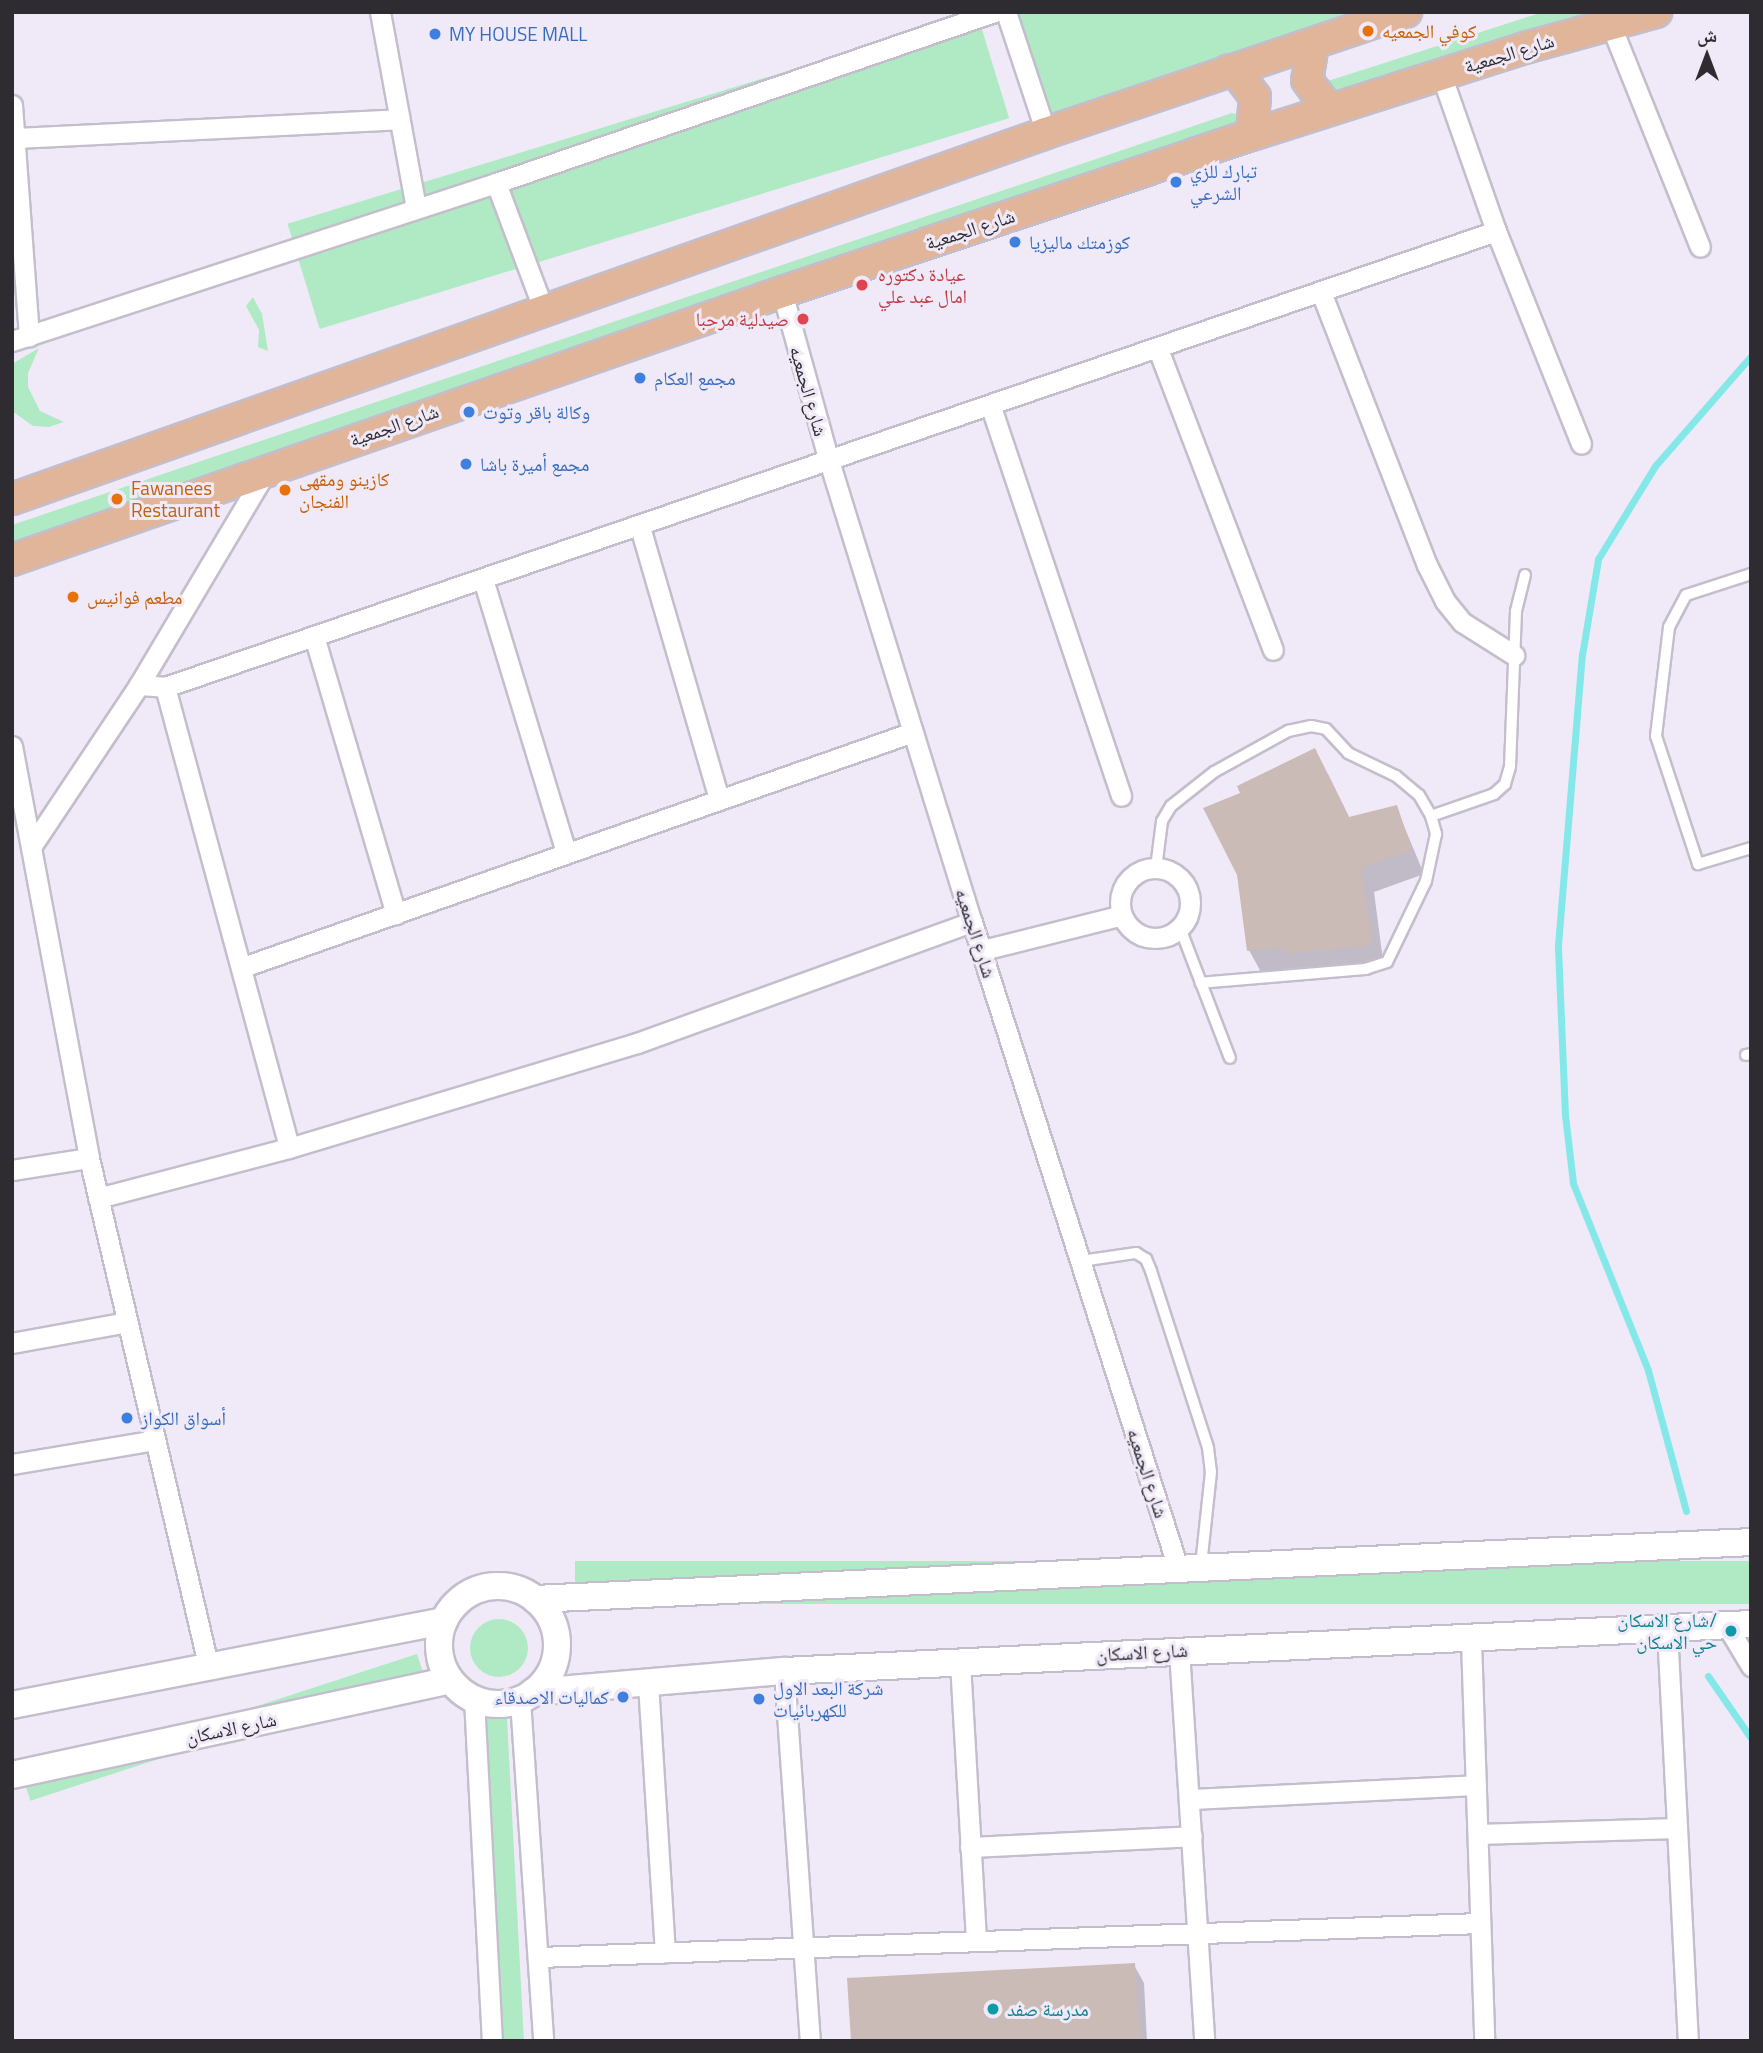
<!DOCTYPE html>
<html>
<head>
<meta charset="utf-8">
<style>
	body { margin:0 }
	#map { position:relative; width:1763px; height:2053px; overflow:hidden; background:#f0eaf8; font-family:"Titillium Web","Noto Naskh Arabic",sans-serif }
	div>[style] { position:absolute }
	.green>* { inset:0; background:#afeac5; transform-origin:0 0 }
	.round { border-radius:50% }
	.shadow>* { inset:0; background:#0003 }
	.stream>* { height:7px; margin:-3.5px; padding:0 3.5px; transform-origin:3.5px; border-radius:3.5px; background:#84e8e9 }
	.building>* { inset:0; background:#cbbbb6 }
	.roads { filter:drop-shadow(2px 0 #c4becc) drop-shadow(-2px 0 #c4becc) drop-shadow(0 2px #c4becc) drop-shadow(0 -2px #c4becc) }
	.lane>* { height:10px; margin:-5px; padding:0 5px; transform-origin:5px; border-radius:5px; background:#fff }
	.street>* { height:19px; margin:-9.5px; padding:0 9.5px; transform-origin:9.5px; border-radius:9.5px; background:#fff }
	.street>.ring { margin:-9.5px; padding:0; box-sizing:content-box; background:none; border:19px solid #fff; border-radius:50% }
	.secondary>* { height:26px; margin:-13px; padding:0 13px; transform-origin:13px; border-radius:13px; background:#fff }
	.secondary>.ring { margin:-13px; padding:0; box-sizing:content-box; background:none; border:26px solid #fff; border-radius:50% }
	.primary>* { height:30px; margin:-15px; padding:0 15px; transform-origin:15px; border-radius:15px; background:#e0b59a }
	.dots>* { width:19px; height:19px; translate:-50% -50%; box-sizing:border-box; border:4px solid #f0eaf8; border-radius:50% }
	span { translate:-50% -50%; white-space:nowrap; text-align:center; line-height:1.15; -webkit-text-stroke:6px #f0eaf8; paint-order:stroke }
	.food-label { font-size:19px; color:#c56008 }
	.left { translate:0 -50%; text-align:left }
	.shop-label { font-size:19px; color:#366cbe }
	.right { translate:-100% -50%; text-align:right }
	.street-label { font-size:19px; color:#2e2c31 }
	.health-label { font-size:19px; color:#be3a42 }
	.culture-label { font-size:19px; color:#0d838f }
	.frame { position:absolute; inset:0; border:14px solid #2e2c31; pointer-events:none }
	.north { position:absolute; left:1672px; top:21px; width:70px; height:70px; -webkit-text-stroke:5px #f0eaf8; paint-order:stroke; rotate:0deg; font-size:19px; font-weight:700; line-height:28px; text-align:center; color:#2e2c31 }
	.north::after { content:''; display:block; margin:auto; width:24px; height:32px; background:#2e2c31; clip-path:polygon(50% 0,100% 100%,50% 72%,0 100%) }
</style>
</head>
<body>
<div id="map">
	<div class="green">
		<div style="clip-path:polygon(1006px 12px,1385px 12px,1052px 125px)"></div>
		<div style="clip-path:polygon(1543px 12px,1614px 12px,1328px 102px,1322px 91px,1328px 81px)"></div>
		<div style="left:977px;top:13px;width:110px;height:721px;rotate:73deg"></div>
		<div style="clip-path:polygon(1232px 113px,1242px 116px,1242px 130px,12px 543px,12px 525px)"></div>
		<div style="clip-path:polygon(253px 297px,262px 314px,268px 351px,258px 347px,259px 330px,246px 306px)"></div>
		<div style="clip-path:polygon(39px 348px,28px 373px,28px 387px,40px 411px,64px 422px,49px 427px,33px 426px,12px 411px,12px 364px)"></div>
		<div style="left:1751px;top:1561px;width:43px;height:1176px;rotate:90deg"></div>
		<div class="round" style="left:470px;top:1619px;width:58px;height:58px"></div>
		<div style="left:417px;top:1654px;width:20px;height:413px;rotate:72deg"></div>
		<div style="left:507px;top:1718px;width:323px;height:20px;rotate:87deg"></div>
	</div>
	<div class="shadow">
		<div style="clip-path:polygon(1328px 774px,1350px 819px,1396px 807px,1424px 874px,1374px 892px,1384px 968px,1301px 977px,1262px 974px,1249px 950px)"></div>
		<div style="clip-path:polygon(1134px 1965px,1144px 1983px,1147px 2041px,853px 2041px)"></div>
	</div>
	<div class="stream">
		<div style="left:1686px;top:1511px;width:146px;rotate:-105.1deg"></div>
		<div style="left:1648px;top:1370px;width:201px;rotate:-111.9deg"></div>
		<div style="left:1573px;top:1183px;width:68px;rotate:-96.7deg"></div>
		<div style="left:1565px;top:1115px;width:170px;rotate:-92.4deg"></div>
		<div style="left:1558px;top:945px;width:291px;rotate:-85.3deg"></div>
		<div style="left:1582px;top:655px;width:97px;rotate:-80.5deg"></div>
		<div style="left:1598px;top:559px;width:109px;rotate:-58.5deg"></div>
		<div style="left:1655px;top:466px;width:146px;rotate:-48.9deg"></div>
		<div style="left:1708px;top:1676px;width:75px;rotate:55.3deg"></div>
	</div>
	<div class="building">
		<div style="clip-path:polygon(1315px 748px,1349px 817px,1397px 805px,1412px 850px,1361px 868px,1372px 945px,1285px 954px,1285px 947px,1247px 951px,1237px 875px,1203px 808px,1240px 793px,1237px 786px)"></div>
		<div style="clip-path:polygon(1135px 1963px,1140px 2041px,851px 2041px,847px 1978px)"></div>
	</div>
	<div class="roads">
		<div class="lane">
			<div style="left:1751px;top:574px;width:68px;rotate:162.1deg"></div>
			<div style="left:1686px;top:595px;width:36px;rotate:118deg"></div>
			<div style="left:1669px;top:627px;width:110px;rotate:96.8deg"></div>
			<div style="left:1656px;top:736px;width:135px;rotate:71.8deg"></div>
			<div style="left:1698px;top:864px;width:55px;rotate:-16.8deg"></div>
			<div style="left:1431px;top:816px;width:67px;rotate:-19.2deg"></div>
			<div style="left:1494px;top:794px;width:15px;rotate:-42deg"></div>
			<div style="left:1505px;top:784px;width:18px;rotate:-74deg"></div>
			<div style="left:1510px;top:767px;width:156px;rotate:-87.8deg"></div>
			<div style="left:1516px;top:611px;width:37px;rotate:-76deg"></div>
			<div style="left:1156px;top:868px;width:47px;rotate:-82.7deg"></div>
			<div style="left:1162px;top:821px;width:17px;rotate:-59deg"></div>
			<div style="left:1171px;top:806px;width:55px;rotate:-38.3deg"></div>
			<div style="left:1214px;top:772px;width:85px;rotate:-29deg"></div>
			<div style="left:1288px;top:731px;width:24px;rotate:-12deg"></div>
			<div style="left:1311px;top:726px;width:15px;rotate:11deg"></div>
			<div style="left:1326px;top:729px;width:33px;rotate:47deg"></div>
			<div style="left:1348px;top:753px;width:53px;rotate:25.6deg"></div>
			<div style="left:1396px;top:776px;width:30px;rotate:40deg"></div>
			<div style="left:1419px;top:795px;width:24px;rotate:60deg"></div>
			<div style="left:1431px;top:816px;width:19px;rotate:74deg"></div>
			<div style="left:1436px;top:834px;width:48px;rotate:102deg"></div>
			<div style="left:1426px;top:881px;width:90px;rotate:115.7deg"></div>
			<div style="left:1387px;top:962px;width:22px;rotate:162deg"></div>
			<div style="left:1366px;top:969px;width:166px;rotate:175.2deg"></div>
			<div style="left:1180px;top:928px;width:139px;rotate:69deg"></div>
			<div style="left:1746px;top:1055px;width:5px;rotate:-11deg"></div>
			<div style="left:1081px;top:1261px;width:56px;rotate:-8.3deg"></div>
			<div style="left:1136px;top:1253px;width:12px;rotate:31deg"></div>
			<div style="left:1146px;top:1259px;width:13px;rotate:67deg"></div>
			<div style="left:1151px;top:1271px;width:186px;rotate:72.1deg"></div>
			<div style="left:1208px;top:1448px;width:24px;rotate:83deg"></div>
			<div style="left:1211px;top:1472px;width:94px;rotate:96.1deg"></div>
		</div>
		<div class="street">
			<div style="left:380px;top:12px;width:199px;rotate:79.6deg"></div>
			<div style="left:1006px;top:12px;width:127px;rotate:71.7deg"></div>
			<div style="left:1610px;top:23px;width:241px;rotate:68.1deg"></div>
			<div style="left:1441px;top:74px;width:166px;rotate:70.7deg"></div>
			<div style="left:1496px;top:231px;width:229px;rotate:68.2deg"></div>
			<div style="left:12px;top:105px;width:232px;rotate:85.8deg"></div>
			<div style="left:15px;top:138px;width:385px;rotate:-2.8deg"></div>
			<div style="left:496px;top:183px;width:137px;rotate:69.4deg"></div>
			<div style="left:782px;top:292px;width:175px;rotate:74.5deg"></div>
			<div style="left:829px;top:461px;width:483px;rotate:72.8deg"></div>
			<div style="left:972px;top:922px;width:681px;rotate:72.31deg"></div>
			<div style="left:1321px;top:292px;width:293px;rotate:68.8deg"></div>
			<div style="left:1427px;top:565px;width:40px;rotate:63.4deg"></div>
			<div style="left:1445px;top:601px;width:27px;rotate:51deg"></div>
			<div style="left:1462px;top:622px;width:62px;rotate:32.4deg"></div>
			<div style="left:12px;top:341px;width:509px;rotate:-18.08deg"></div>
			<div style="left:496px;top:183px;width:527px;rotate:-18.95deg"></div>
			<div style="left:1158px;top:349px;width:322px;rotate:69.1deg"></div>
			<div style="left:991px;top:407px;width:410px;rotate:71.5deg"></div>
			<div style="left:640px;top:527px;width:283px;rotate:73.8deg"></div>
			<div style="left:483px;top:579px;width:286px;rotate:73.1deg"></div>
			<div style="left:314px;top:636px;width:290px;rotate:73.6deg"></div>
			<div style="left:139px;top:685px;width:26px;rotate:4deg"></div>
			<div style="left:165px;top:687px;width:1407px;rotate:-18.91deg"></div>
			<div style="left:165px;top:687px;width:477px;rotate:74.9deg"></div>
			<div style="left:12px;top:746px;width:419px;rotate:79.4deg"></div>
			<div style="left:89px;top:1158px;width:520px;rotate:76.77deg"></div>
			<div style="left:31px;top:847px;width:195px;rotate:-56.3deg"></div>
			<div style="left:139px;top:685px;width:249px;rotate:-59.3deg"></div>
			<div class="ring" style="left:1120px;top:868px;width:51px;height:51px"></div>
			<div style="left:983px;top:950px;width:143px;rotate:-14.1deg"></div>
			<div style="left:243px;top:967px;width:710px;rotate:-19.33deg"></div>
			<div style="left:12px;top:1170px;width:78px;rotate:-8.9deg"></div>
			<div style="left:98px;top:1198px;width:197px;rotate:-14.7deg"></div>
			<div style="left:289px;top:1148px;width:363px;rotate:-16.8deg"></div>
			<div style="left:637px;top:1043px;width:356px;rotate:-19.9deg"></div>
			<div style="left:12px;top:1343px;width:117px;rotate:-10.3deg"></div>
			<div style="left:12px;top:1464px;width:145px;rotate:-9.5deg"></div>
			<div style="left:1727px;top:1626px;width:47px;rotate:59deg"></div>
			<div style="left:1667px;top:1629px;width:413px;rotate:87.1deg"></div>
			<div style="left:1471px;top:1640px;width:401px;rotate:88.1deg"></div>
			<div style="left:1179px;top:1650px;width:392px;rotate:86.3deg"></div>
			<div style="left:960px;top:1662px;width:279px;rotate:86.7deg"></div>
			<div style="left:784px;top:1671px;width:371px;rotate:86deg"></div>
			<div style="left:648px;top:1683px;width:270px;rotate:86.4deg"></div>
			<div style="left:474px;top:1699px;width:342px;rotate:87deg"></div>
			<div style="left:520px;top:1700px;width:342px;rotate:86.1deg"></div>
			<div style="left:1191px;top:1799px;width:285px;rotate:-2.8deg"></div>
			<div style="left:1478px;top:1834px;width:199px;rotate:-1.7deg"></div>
			<div style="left:970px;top:1847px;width:222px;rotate:-2.8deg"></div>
			<div style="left:539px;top:1957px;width:942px;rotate:-2.07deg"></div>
		</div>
		<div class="secondary">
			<div class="ring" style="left:439px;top:1586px;width:92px;height:92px"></div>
			<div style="left:535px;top:1599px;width:1217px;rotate:-2.68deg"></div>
			<div style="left:533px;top:1692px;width:252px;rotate:-4.8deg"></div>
			<div style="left:784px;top:1671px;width:968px;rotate:-2.78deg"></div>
			<div style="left:12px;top:1705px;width:440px;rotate:-11deg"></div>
			<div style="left:12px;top:1775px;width:448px;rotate:-12.2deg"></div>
		</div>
		<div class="primary">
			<div style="left:1313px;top:44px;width:36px;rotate:99deg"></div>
			<div style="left:1307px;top:80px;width:37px;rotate:54deg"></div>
			<div style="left:1229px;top:70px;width:13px;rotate:32deg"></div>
			<div style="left:1240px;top:77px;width:25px;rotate:53deg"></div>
			<div style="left:1255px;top:97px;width:38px;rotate:95deg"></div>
			<div style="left:12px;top:499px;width:1097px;rotate:-19.49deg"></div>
			<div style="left:1046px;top:133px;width:380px;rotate:-18.6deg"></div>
			<div style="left:12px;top:560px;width:815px;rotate:-19.19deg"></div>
			<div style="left:782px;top:292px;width:499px;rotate:-18.5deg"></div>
			<div style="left:1255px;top:134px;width:287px;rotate:-17.7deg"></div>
			<div style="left:1528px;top:47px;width:133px;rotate:-15.3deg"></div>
		</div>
	</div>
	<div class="dots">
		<div style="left:1368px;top:31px;background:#e8710a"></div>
		<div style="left:435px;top:34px;background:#3f7fe0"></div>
		<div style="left:1176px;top:182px;background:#3f7fe0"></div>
		<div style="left:1015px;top:242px;background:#3f7fe0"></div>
		<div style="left:862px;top:285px;background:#e0444e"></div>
		<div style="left:803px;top:319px;background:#e0444e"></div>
		<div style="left:640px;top:378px;background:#3f7fe0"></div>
		<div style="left:469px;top:412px;background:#3f7fe0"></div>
		<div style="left:466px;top:464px;background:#3f7fe0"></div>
		<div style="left:285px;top:490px;background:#e8710a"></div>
		<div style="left:117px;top:499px;background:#e8710a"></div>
		<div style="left:73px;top:597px;background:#e8710a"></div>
		<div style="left:127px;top:1418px;background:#3f7fe0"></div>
		<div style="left:1731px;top:1631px;background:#0f9aa8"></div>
		<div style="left:623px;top:1697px;background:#3f7fe0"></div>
		<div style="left:759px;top:1699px;background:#3f7fe0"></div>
		<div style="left:993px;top:2009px;background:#0f9aa8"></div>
	</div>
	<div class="food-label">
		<span class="left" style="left:1382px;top:31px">كوفي الجمعيه</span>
		<span class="left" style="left:299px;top:490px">كازينو ومقهى<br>الفنجان</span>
		<span class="left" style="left:131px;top:499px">Fawanees<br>Restaurant</span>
		<span class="left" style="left:87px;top:597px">مطعم فوانيس</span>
	</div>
	<div class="shop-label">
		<span class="left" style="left:449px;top:34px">MY HOUSE MALL</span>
		<span class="left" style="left:1190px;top:182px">تبارك للزي<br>الشرعي</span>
		<span class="left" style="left:1029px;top:242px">كوزمتك ماليزيا</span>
		<span class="left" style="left:654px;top:378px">مجمع العكام</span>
		<span class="left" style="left:483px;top:412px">وكالة باقر وتوت</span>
		<span class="left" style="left:480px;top:464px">مجمع أميرة باشا</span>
		<span class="left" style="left:141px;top:1418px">أسواق الكواز</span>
		<span class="left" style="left:773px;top:1699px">شركة البعد الاول<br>للكهربائيات</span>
		<span class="right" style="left:609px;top:1697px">كماليات الاصدقاء</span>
	</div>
	<div class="street-label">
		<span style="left:1509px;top:53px;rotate:-17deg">شارع الجمعية</span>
		<span style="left:970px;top:229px;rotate:-18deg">شارع الجمعية</span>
		<span style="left:809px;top:391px;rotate:74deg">شارع الجمعيه</span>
		<span style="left:394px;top:425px;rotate:-19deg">شارع الجمعية</span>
		<span style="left:976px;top:933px;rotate:72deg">شارع الجمعيه</span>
		<span style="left:1148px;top:1473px;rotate:72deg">شارع الجمعيه</span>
		<span style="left:1142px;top:1652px;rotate:-3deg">شارع الاسكان</span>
		<span style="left:231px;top:1728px;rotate:-12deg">شارع الاسكان</span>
	</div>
	<div class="health-label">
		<span class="left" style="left:878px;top:285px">عيادة دكتوره<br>امال عبد علي</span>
		<span class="right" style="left:789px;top:319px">صيدلية مرحبا</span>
	</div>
	<div class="culture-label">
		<span class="right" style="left:1717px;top:1631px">شارع الاسكان/<br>حي الاسكان</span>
		<span class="left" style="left:1007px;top:2009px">مدرسة صفد</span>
	</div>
	<div class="frame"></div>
	<div class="north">ش</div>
</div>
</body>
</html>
